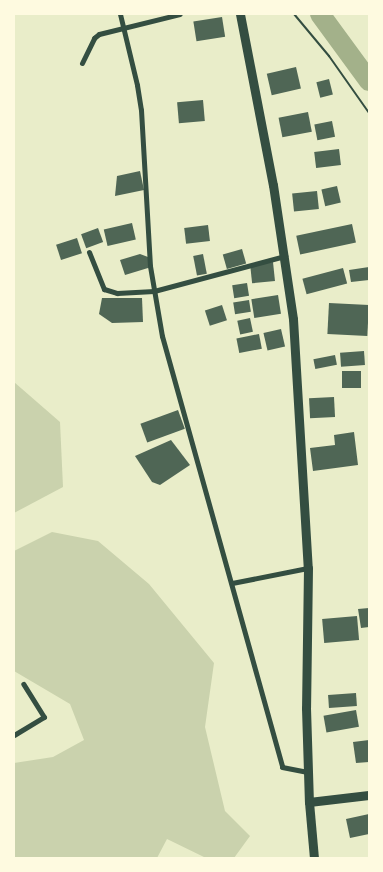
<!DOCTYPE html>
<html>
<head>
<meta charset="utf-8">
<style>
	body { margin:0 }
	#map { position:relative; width:383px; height:872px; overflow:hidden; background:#e9edc9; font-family:Helvetica,sans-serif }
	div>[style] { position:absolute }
	.green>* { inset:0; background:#cad2ad }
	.river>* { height:20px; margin:-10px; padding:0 10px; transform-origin:10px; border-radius:10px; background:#a3b18a }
	.building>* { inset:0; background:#4f6655; transform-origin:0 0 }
	.path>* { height:2px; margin:-1px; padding:0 1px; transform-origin:1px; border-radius:1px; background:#344e41 }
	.minor>* { height:5px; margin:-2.5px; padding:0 2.5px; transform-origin:2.5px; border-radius:2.5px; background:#344e41 }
	.primary>* { height:9px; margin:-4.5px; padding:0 4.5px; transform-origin:4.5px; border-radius:4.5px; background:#344e41 }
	span { translate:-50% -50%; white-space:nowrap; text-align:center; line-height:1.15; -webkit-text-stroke:4px #fefae0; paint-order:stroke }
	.frame { position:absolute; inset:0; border:15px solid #fefae0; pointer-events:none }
</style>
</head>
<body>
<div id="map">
	<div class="green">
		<div style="clip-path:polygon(14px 382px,60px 422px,63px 487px,14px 513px)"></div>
		<div style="clip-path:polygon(52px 532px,98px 541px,149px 584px,214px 663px,205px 727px,225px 811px,250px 836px,234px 858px,206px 858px,167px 839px,157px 858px,14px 858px,14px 763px,53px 757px,84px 740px,70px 704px,14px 671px,14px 551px)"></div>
	</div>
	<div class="river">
		<div style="left:320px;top:14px;width:83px;rotate:53.8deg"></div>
	</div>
	<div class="building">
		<div style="left:222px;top:17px;width:20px;height:29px;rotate:81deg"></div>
		<div style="left:296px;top:67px;width:22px;height:30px;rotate:77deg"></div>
		<div style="left:329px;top:79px;width:16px;height:13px;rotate:76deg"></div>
		<div style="left:203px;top:100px;width:21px;height:26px;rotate:85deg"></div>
		<div style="left:308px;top:112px;width:20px;height:30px;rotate:79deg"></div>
		<div style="left:332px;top:121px;width:16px;height:18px;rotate:79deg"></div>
		<div style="left:339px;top:149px;width:16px;height:25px;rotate:83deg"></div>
		<div style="clip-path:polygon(140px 171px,144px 190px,115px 196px,117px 176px)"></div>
		<div style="left:337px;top:186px;width:17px;height:16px;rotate:77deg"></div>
		<div style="left:317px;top:191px;width:18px;height:25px;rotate:84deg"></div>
		<div style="left:132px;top:223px;width:17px;height:29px;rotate:77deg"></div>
		<div style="left:352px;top:224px;width:19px;height:57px;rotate:78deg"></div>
		<div style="left:208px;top:225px;width:16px;height:24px;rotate:83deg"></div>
		<div style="left:98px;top:228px;width:15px;height:18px;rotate:70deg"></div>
		<div style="left:77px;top:238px;width:16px;height:22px;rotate:72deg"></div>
		<div style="left:242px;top:249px;width:15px;height:20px;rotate:74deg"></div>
		<div style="clip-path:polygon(140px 254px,148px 257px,148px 268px,125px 275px,120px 260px)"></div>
		<div style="left:203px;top:254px;width:20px;height:10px;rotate:79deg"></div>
		<div style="left:273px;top:262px;width:19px;height:23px;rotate:84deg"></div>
		<div style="clip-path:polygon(369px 267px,369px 280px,351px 282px,349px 270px)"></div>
		<div style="left:343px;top:268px;width:16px;height:42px;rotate:75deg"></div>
		<div style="left:247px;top:283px;width:13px;height:15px;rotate:81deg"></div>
		<div style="left:278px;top:295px;width:19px;height:27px;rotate:81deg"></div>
		<div style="clip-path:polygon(102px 298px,142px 298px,143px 322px,112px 323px,99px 314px)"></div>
		<div style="left:249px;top:300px;width:12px;height:16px;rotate:81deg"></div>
		<div style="left:329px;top:303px;width:40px;height:31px;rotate:3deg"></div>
		<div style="left:222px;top:305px;width:16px;height:18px;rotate:72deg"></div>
		<div style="left:250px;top:318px;width:14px;height:13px;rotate:78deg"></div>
		<div style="left:281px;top:329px;width:18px;height:18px;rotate:77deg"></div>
		<div style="left:259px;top:334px;width:15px;height:23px;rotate:79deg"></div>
		<div style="left:364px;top:351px;width:14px;height:24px;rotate:86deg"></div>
		<div style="left:335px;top:355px;width:10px;height:22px;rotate:79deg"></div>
		<div style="left:342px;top:371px;width:19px;height:17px"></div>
		<div style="left:334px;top:397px;width:20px;height:25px;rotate:87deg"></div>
		<div style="left:178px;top:410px;width:20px;height:40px;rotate:70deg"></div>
		<div style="clip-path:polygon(354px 432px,358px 465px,313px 471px,310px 448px,335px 445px,334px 435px)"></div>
		<div style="clip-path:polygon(171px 440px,190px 465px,160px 485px,152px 482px,135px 456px)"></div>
		<div style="clip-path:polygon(369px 608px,369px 627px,361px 628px,358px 609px)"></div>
		<div style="left:357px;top:616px;width:24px;height:35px;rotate:85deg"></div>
		<div style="left:356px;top:693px;width:13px;height:28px;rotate:86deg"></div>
		<div style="left:356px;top:710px;width:17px;height:33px;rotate:80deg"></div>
		<div style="clip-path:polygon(369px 740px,369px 762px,356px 763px,353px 742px)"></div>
		<div style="clip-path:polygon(369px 814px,369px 834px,350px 838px,346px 819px)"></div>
	</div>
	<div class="path">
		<div style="left:294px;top:14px;width:55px;rotate:50.2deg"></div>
		<div style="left:329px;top:56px;width:70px;rotate:54.9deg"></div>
	</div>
	<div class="minor">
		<div style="left:120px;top:14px;width:73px;rotate:76.5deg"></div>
		<div style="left:137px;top:85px;width:25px;rotate:81deg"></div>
		<div style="left:141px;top:110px;width:156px;rotate:86.7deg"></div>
		<div style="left:150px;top:266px;width:71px;rotate:80.3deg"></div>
		<div style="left:162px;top:336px;width:447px;rotate:74.4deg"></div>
		<div style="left:282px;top:767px;width:26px;rotate:11deg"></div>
		<div style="left:82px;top:63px;width:28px;rotate:-64deg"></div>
		<div style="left:94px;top:38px;width:6px;rotate:-39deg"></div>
		<div style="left:99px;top:34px;width:83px;rotate:-13.9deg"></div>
		<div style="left:89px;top:252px;width:40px;rotate:68deg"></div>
		<div style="left:104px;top:289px;width:14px;rotate:17deg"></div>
		<div style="left:117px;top:293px;width:37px;rotate:-3deg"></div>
		<div style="left:154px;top:291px;width:136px;rotate:-15deg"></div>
		<div style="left:232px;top:583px;width:77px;rotate:-11.2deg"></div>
		<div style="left:14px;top:735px;width:35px;rotate:-31deg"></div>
		<div style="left:44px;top:717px;width:39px;rotate:-122deg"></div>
	</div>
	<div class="primary">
		<div style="left:240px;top:14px;width:174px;rotate:79.1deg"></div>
		<div style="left:273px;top:185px;width:135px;rotate:81.5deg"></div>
		<div style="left:293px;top:319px;width:249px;rotate:86.6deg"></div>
		<div style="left:308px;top:568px;width:140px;rotate:90.8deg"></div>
		<div style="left:306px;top:708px;width:94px;rotate:88.2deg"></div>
		<div style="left:309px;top:802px;width:56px;rotate:84.9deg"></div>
		<div style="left:309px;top:802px;width:60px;rotate:-6.7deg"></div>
	</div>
	<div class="frame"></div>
</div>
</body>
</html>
